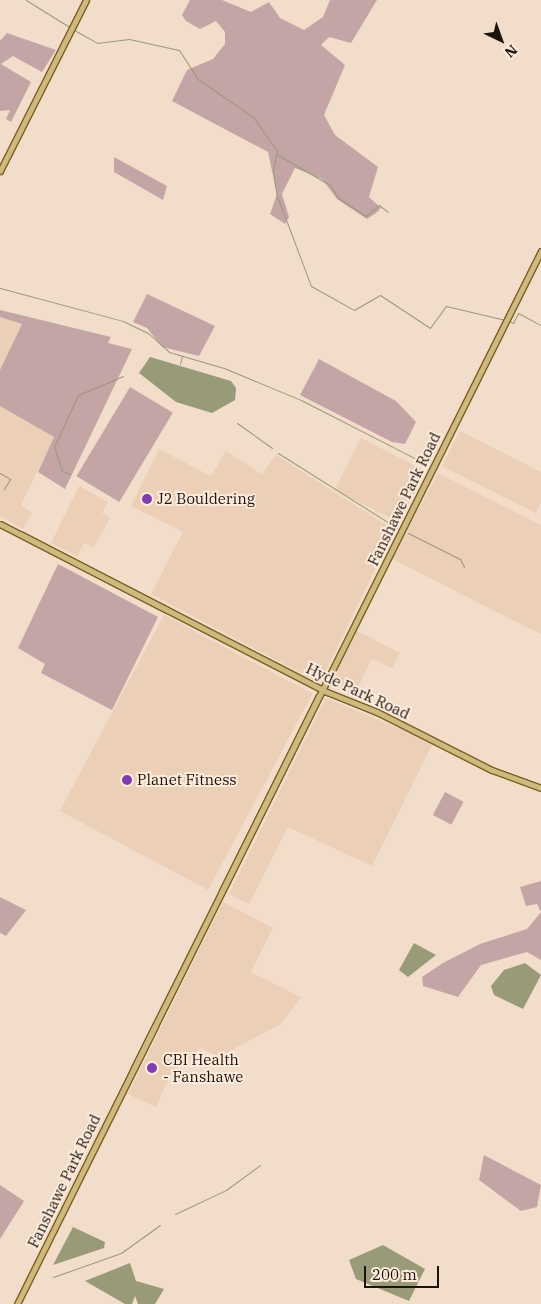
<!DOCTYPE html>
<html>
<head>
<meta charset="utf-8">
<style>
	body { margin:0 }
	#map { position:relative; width:541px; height:1304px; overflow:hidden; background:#f2ddca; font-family:"IBM Plex Serif",serif }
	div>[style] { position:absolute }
	.built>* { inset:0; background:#ebcfb7; transform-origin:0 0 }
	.green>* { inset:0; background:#c4a5a6; transform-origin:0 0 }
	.water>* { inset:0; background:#989a78 }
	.stream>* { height:1px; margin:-0.5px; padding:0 0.5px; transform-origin:0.5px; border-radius:0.5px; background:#989a78 }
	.roads { filter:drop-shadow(1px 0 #7b6020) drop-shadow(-1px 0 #7b6020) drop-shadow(0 1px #7b6020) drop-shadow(0 -1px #7b6020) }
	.major>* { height:5px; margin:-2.5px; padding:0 2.5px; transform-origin:2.5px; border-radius:2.5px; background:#ceb980 }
	.dots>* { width:14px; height:14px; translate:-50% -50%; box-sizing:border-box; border:2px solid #fcebdb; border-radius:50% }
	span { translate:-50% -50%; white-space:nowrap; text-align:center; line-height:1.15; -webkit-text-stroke:4px #fcebdb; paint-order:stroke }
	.poi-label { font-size:15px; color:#1b130c }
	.left { translate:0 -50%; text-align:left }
	.street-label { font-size:15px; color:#1b130c }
	.north { position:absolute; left:476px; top:15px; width:50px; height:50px; -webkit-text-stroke:4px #fcebdb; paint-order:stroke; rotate:138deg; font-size:14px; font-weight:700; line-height:20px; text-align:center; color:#1b130c }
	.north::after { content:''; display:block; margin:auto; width:18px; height:22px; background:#1b130c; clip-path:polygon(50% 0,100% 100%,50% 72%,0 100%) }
	.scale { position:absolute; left:364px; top:1266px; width:75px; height:22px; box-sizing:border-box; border:2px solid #1b130c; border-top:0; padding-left:6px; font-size:15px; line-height:18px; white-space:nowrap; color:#1b130c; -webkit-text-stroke:4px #fcebdb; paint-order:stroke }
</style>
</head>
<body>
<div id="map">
	<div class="built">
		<div style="clip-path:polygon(0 317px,22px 324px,0 370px)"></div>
		<div style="clip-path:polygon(0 406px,54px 437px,21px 505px,32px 513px,23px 529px,0 516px)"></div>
		<div style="clip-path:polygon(460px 431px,541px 472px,541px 503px,536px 513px,442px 466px)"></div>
		<div style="left:361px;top:438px;width:72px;height:58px;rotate:27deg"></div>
		<div style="clip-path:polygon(159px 449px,211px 476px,226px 451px,262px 474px,276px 455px,394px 530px,320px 683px,151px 594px,183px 532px,131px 506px)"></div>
		<div style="clip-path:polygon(438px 473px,541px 525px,541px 634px,392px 559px)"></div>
		<div style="clip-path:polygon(79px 486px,108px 502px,102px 513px,110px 518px,93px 548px,84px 543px,77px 556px,51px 543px)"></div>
		<div style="left:164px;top:615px;width:168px;height:222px;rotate:28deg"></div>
		<div style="clip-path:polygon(357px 631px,400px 653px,392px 668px,372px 659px,354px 695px,331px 684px)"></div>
		<div style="clip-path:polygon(326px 698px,433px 743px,372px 866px,288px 827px,249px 904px,229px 894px)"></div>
		<div style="clip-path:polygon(223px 902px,273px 928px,251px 972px,301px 997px,281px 1024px,219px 1057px,201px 1048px,171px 1073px,156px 1107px,128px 1094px)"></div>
	</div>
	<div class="green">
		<div style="clip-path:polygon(190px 0,222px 0,251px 12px,269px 2px,280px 18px,304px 30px,323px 17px,330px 0,377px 0,351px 43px,329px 37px,321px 45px,345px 65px,324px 115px,335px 135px,378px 167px,369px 197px,381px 208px,376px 213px,367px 219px,337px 199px,322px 179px,295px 168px,282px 194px,289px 217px,285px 224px,270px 214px,277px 194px,268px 152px,172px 101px,187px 70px,213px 59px,225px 44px,225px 32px,216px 21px,200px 29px,186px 21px,182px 15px)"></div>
		<div style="clip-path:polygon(7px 33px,56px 50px,42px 72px,13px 56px,1px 64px,31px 82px,11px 122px,6px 119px,10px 110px,0 111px,0 41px)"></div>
		<div style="clip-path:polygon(114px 157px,167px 186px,163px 200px,114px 172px)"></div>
		<div style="clip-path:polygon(147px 294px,215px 326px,199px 356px,162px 347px,147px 328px,133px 322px)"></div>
		<div style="clip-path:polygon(0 310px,111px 337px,108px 343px,132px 349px,65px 489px,38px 472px,54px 437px,0 406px,0 370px,22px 324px,0 317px)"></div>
		<div style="clip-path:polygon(319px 359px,396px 401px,416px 422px,405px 444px,392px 442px,300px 395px)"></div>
		<div style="left:130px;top:387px;width:50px;height:104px;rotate:31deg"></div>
		<div style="clip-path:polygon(58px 564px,158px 617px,112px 710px,41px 673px,45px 664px,18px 648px)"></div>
		<div style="left:445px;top:792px;width:21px;height:26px;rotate:28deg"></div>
		<div style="clip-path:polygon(541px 881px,541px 960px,527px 952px,481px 965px,458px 997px,423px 986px,422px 977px,443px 963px,480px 944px,527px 929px,541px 912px,537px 904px,526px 906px,520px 887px)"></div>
		<div style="clip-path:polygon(0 897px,26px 910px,6px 936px,0 933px)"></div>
		<div style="clip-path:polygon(484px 1155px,541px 1185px,537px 1207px,521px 1211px,479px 1180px)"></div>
		<div style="clip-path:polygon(0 1185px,24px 1201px,0 1239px)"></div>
	</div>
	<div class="water">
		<div style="clip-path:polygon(150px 357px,231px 381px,236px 388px,235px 400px,212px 413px,176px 402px,139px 373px)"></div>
		<div style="clip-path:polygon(414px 943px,436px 955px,408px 977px,399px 970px)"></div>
		<div style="clip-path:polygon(525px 963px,541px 975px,523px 1009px,494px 995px,491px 986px,504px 970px)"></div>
		<div style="clip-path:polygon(73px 1227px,105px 1242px,104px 1248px,53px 1265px)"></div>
		<div style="clip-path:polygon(383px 1245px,425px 1269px,409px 1301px,356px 1279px,349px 1260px)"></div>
		<div style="clip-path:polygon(130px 1263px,136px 1281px,164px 1289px,155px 1304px,138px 1304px,135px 1296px,132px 1304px,125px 1304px,85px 1281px)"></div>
	</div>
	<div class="stream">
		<div style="left:26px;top:0;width:53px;rotate:31.9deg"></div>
		<div style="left:74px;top:30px;width:26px;rotate:29deg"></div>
		<div style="left:97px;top:43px;width:32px;rotate:-7deg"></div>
		<div style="left:129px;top:39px;width:51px;rotate:12.4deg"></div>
		<div style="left:179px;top:50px;width:35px;rotate:57deg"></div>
		<div style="left:198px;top:79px;width:67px;rotate:34.6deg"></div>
		<div style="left:253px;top:117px;width:42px;rotate:54.8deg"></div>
		<div style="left:277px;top:151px;width:21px;rotate:101deg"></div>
		<div style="left:273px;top:172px;width:24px;rotate:81deg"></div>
		<div style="left:277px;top:196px;width:96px;rotate:69.3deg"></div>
		<div style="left:311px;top:286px;width:49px;rotate:29.2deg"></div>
		<div style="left:354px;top:310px;width:30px;rotate:-30deg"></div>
		<div style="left:380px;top:295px;width:60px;rotate:33.4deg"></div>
		<div style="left:430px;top:328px;width:27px;rotate:-54deg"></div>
		<div style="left:446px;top:306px;width:61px;rotate:13.3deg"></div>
		<div style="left:278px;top:155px;width:60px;rotate:30deg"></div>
		<div style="left:330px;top:185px;width:15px;rotate:58deg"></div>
		<div style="left:338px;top:198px;width:33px;rotate:33deg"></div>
		<div style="left:366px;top:216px;width:17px;rotate:-40deg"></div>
		<div style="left:379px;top:205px;width:11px;rotate:38deg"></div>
		<div style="left:0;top:288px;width:127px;rotate:15deg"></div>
		<div style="left:123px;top:321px;width:28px;rotate:26deg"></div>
		<div style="left:148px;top:333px;width:28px;rotate:42deg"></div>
		<div style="left:169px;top:352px;width:57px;rotate:16.2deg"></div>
		<div style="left:224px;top:368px;width:83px;rotate:22.6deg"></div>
		<div style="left:301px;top:400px;width:138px;rotate:27.1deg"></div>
		<div style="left:509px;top:321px;width:4px;rotate:27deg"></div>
		<div style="left:513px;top:323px;width:11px;rotate:-63deg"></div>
		<div style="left:518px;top:313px;width:26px;rotate:28deg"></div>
		<div style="left:180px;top:364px;width:8px;rotate:-76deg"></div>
		<div style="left:237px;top:423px;width:43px;rotate:35.5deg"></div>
		<div style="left:278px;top:453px;width:141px;rotate:32.2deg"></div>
		<div style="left:0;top:473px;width:12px;rotate:31deg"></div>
		<div style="left:10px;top:479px;width:12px;rotate:121deg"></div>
		<div style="left:70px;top:474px;width:9px;rotate:-159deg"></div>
		<div style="left:62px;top:471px;width:25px;rotate:-108deg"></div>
		<div style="left:54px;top:447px;width:57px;rotate:-65.2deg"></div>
		<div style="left:78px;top:395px;width:49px;rotate:-22.9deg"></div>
		<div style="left:408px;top:533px;width:58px;rotate:26.6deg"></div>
		<div style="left:460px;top:559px;width:9px;rotate:63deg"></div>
		<div style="left:175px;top:1214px;width:56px;rotate:-25.2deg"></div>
		<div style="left:226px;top:1190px;width:42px;rotate:-36.3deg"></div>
		<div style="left:53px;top:1277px;width:72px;rotate:-19.4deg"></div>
		<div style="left:121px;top:1253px;width:48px;rotate:-35.7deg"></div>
	</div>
	<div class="roads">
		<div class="major">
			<div style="left:0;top:171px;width:191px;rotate:-63.3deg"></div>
			<div style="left:0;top:524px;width:368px;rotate:27.2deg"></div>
			<div style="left:327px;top:692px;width:54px;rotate:21.8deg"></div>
			<div style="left:377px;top:712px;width:129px;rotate:26.8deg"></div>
			<div style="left:492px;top:770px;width:52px;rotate:20.2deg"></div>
			<div style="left:20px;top:534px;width:165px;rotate:27.3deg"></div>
			<div style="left:221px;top:893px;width:220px;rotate:-63.6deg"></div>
			<div style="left:133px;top:1070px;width:915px;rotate:-63.52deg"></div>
			<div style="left:17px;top:1304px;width:310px;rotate:-63.6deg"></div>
		</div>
	</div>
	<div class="dots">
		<div style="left:147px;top:499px;background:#7f3db1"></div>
		<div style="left:127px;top:780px;background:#7f3db1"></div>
		<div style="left:152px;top:1068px;background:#7f3db1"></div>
	</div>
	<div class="poi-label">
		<span class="left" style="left:157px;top:499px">J2 Bouldering</span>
		<span class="left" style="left:137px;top:780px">Planet Fitness</span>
		<span class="left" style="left:163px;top:1068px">CBI Health<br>- Fanshawe</span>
	</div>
	<div class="street-label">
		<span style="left:404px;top:499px;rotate:-64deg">Fanshawe Park Road</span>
		<span style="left:358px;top:691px;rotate:25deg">Hyde Park Road</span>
		<span style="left:64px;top:1181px;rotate:-64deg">Fanshawe Park Road</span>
	</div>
	<div class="north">N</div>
	<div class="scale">200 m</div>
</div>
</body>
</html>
